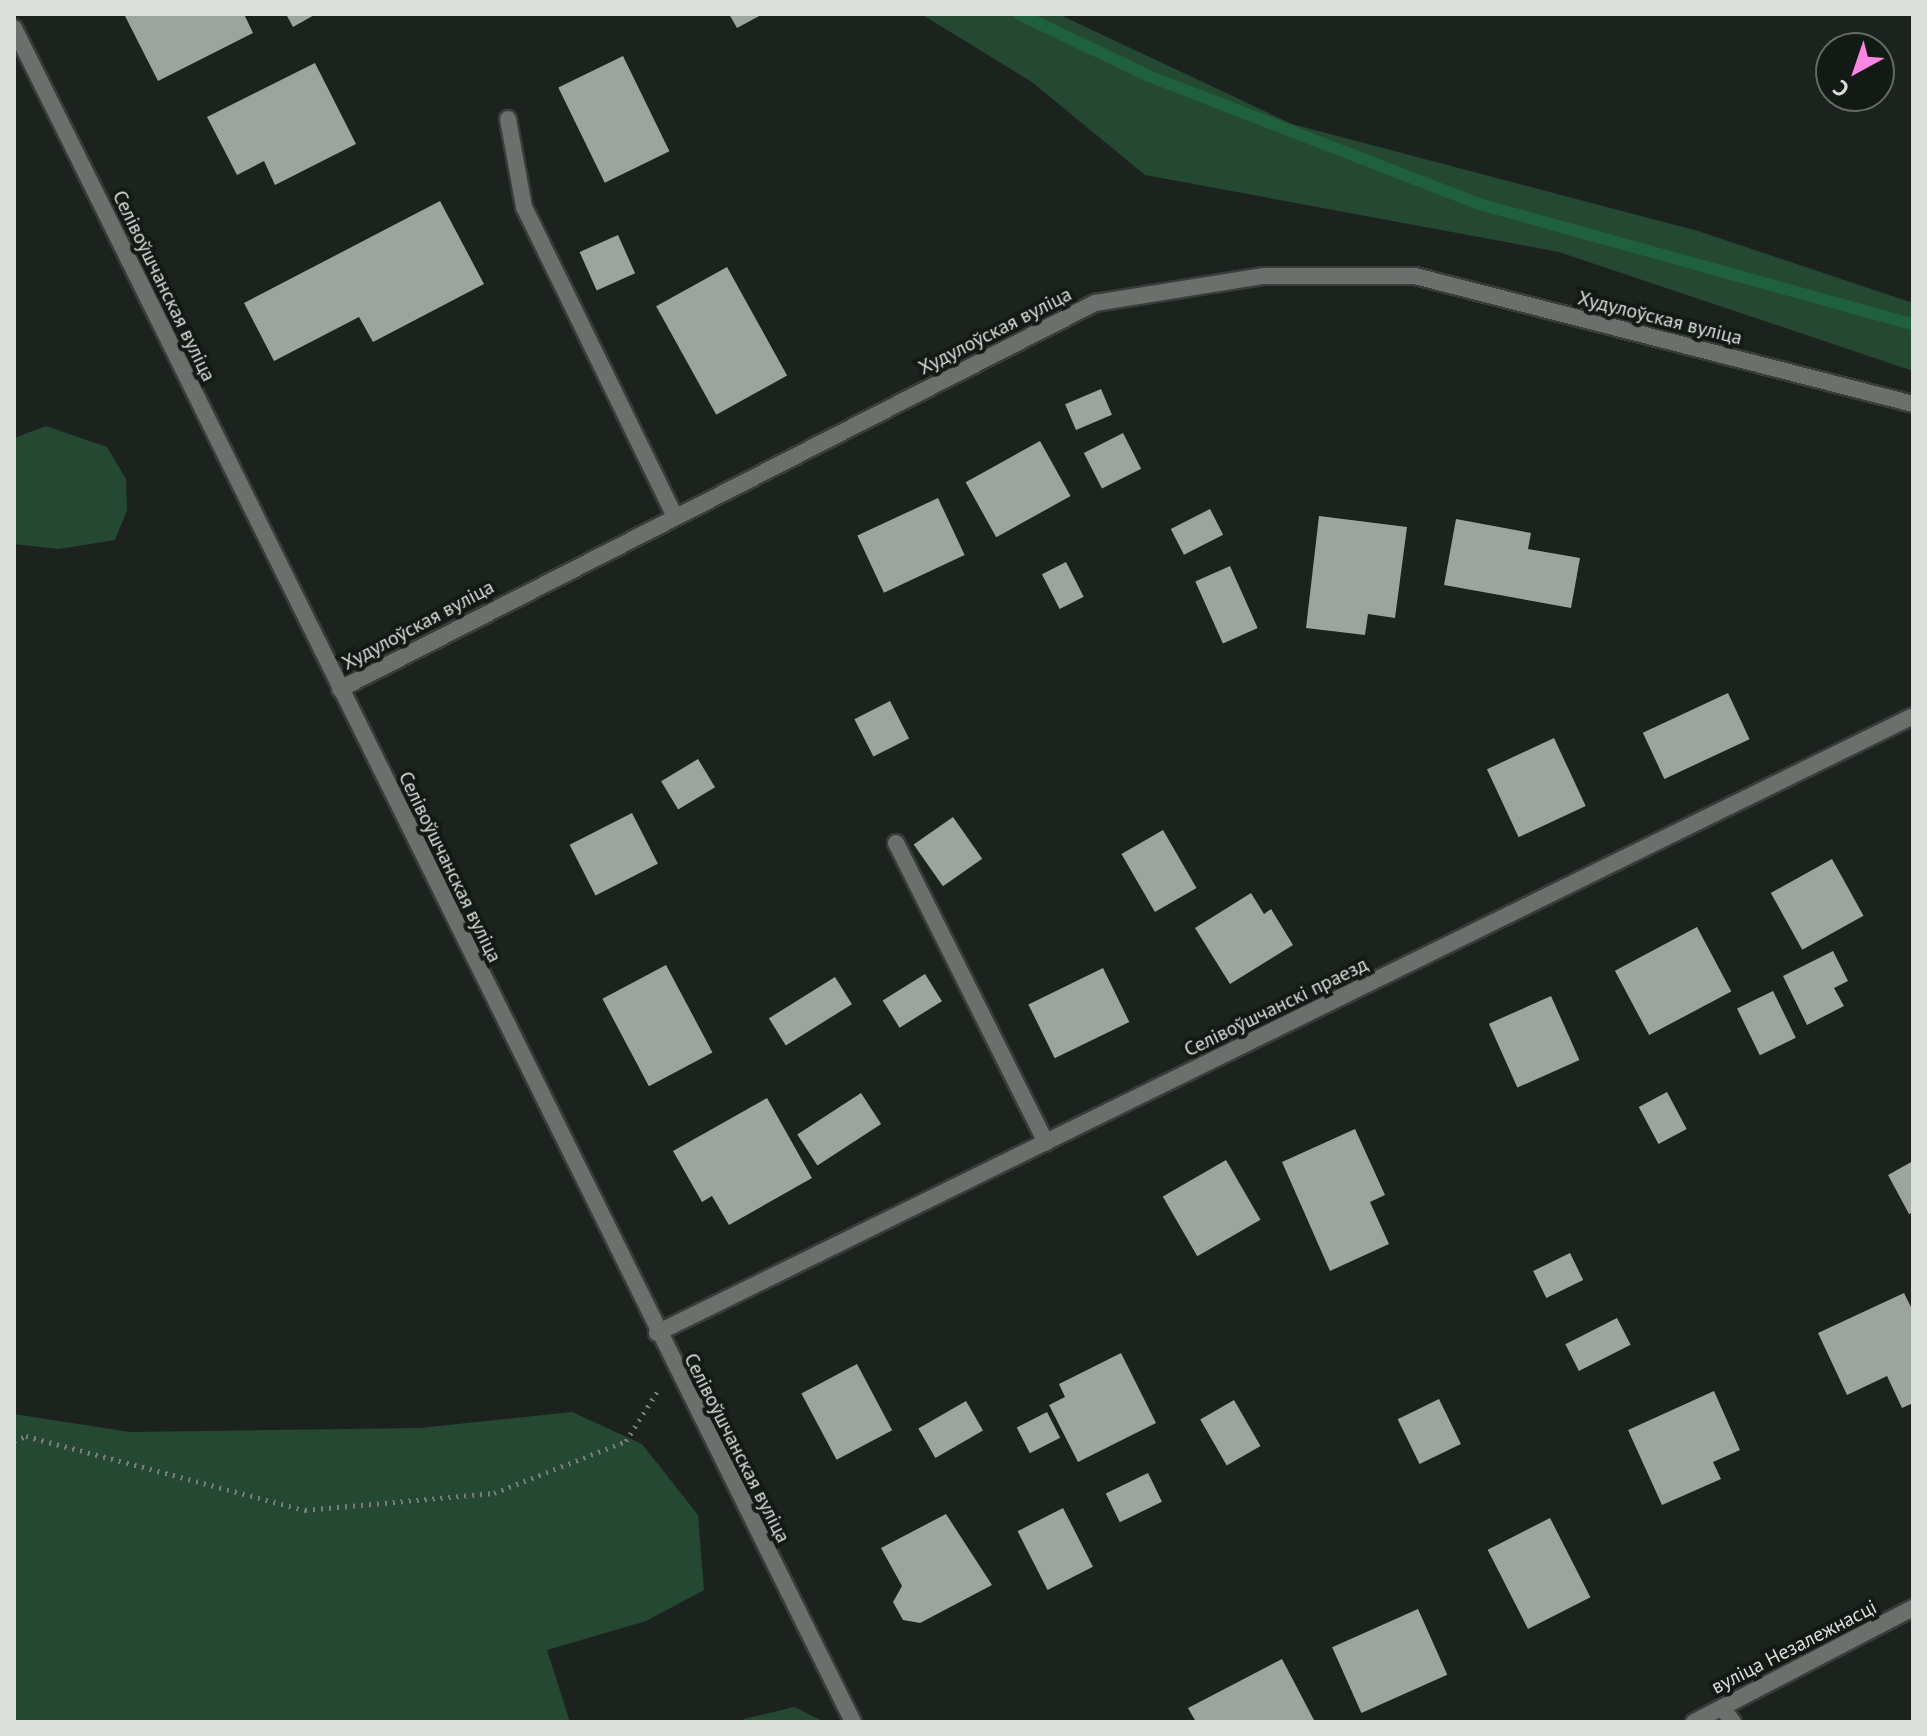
<!DOCTYPE html>
<html>
<head>
<meta charset="utf-8">
<style>
	body { margin:0 }
	#map { position:relative; width:1927px; height:1736px; overflow:hidden; background:#1c231e; font-family:"PT Sans",sans-serif }
	div>[style] { position:absolute }
	.green>* { inset:0; background:#244832 }
	.stream>* { height:12px; margin:-6px; padding:0 6px; transform-origin:6px; border-radius:6px; background:#1f603d }
	.building>* { inset:0; background:#9ba59e; transform-origin:0 0 }
	.path>* { height:5px; margin-top:-2.5px; transform-origin:0; background:repeating-linear-gradient(90deg,#777d79 0 2px,transparent 0 8px) }
	.roads { filter:drop-shadow(2px 0 #373d39) drop-shadow(-2px 0 #373d39) drop-shadow(0 2px #373d39) drop-shadow(0 -2px #373d39) }
	.service>* { height:16px; margin:-8px; padding:0 8px; transform-origin:8px; border-radius:8px; background:#6c706d }
	.minor>* { height:16px; margin:-8px; padding:0 8px; transform-origin:8px; border-radius:8px; background:#6c706d }
	span { translate:-50% -50%; white-space:nowrap; text-align:center; line-height:1.15; -webkit-text-stroke:8px #131a15; paint-order:stroke }
	.street-label { font-size:20px; color:#dadfdc }
	.frame { position:absolute; inset:0; border:16px solid #dadfdc; pointer-events:none }
	.north { position:absolute; left:1815px; top:32px; width:80px; height:80px; box-sizing:border-box; background:#131a15; border:2px solid #636965; border-radius:50%; rotate:220deg; font-size:22px; font-weight:700; line-height:32px; text-align:center; color:#dadfdc }
	.north::after { content:''; display:block; margin:auto; width:28px; height:36px; background:#fc86e3; clip-path:polygon(50% 0,100% 100%,50% 72%,0 100%) }
</style>
</head>
<body>
<div id="map">
	<div class="green">
		<div style="clip-path:polygon(921px 14px,1058px 14px,1292px 124px,1698px 231px,1913px 303px,1913px 371px,1559px 252px,1145px 175px,1032px 82px)"></div>
		<div style="clip-path:polygon(46px 426px,107px 447px,126px 479px,127px 510px,115px 540px,59px 549px,14px 544px,14px 438px)"></div>
		<div style="clip-path:polygon(572px 1412px,642px 1444px,698px 1515px,704px 1590px,646px 1621px,547px 1650px,570px 1722px,14px 1722px,14px 1414px,130px 1432px,419px 1428px)"></div>
		<div style="clip-path:polygon(794px 1707px,825px 1722px,741px 1722px,744px 1719px)"></div>
	</div>
	<div class="stream">
		<div style="left:1019px;top:14px;width:144px;rotate:25.5deg"></div>
		<div style="left:1149px;top:76px;width:354px;rotate:21.2deg"></div>
		<div style="left:1479px;top:204px;width:450px;rotate:15.5deg"></div>
	</div>
	<div class="building">
		<div style="clip-path:polygon(124px 14px,244px 14px,253px 33px,158px 81px)"></div>
		<div style="clip-path:polygon(286px 14px,316px 14px,293px 27px)"></div>
		<div style="clip-path:polygon(729px 14px,763px 14px,737px 28px)"></div>
		<div style="left:623px;top:56px;width:106px;height:72px;rotate:64deg"></div>
		<div style="clip-path:polygon(315px 63px,356px 144px,275px 185px,264px 161px,237px 175px,207px 117px)"></div>
		<div style="clip-path:polygon(440px 201px,484px 284px,373px 342px,359px 317px,274px 361px,244px 303px)"></div>
		<div style="left:618px;top:235px;width:42px;height:42px;rotate:66deg"></div>
		<div style="left:727px;top:267px;width:124px;height:81px;rotate:61deg"></div>
		<div style="left:1101px;top:389px;width:28px;height:39px;rotate:67deg"></div>
		<div style="left:1123px;top:433px;width:40px;height:44px;rotate:63deg"></div>
		<div style="left:1040px;top:441px;width:63px;height:85px;rotate:61deg"></div>
		<div style="left:938px;top:498px;width:63px;height:89px;rotate:65deg"></div>
		<div style="left:1210px;top:509px;width:29px;height:44px;rotate:63deg"></div>
		<div style="clip-path:polygon(1319px 516px,1407px 527px,1395px 618px,1368px 614px,1365px 635px,1306px 628px)"></div>
		<div style="clip-path:polygon(1456px 519px,1531px 533px,1528px 549px,1580px 558px,1571px 608px,1444px 585px)"></div>
		<div style="left:1066px;top:562px;width:39px;height:27px;rotate:63deg"></div>
		<div style="left:1230px;top:566px;width:68px;height:38px;rotate:66deg"></div>
		<div style="left:1728px;top:693px;width:51px;height:94px;rotate:65deg"></div>
		<div style="left:890px;top:701px;width:42px;height:40px;rotate:63deg"></div>
		<div style="left:1554px;top:738px;width:75px;height:74px;rotate:65deg"></div>
		<div style="left:698px;top:759px;width:33px;height:43px;rotate:59deg"></div>
		<div style="left:632px;top:813px;width:57px;height:70px;rotate:63deg"></div>
		<div style="left:953px;top:817px;width:51px;height:48px;rotate:55deg"></div>
		<div style="left:1163px;top:830px;width:67px;height:48px;rotate:60deg"></div>
		<div style="left:1832px;top:859px;width:65px;height:70px;rotate:61deg"></div>
		<div style="clip-path:polygon(1251px 893px,1264px 914px,1271px 909px,1293px 945px,1230px 984px,1195px 928px)"></div>
		<div style="left:1697px;top:927px;width:73px;height:93px;rotate:62deg"></div>
		<div style="clip-path:polygon(1833px 951px,1848px 981px,1834px 988px,1844px 1006px,1807px 1025px,1783px 976px)"></div>
		<div style="left:666px;top:965px;width:99px;height:72px;rotate:62deg"></div>
		<div style="left:1103px;top:968px;width:60px;height:83px;rotate:64deg"></div>
		<div style="left:925px;top:974px;width:32px;height:50px;rotate:58deg"></div>
		<div style="left:835px;top:977px;width:32px;height:78px;rotate:58deg"></div>
		<div style="left:1773px;top:991px;width:52px;height:40px;rotate:64deg"></div>
		<div style="left:1551px;top:996px;width:70px;height:68px;rotate:66deg"></div>
		<div style="left:1667px;top:1092px;width:42px;height:32px;rotate:62deg"></div>
		<div style="left:861px;top:1093px;width:37px;height:76px;rotate:57deg"></div>
		<div style="clip-path:polygon(767px 1098px,812px 1178px,729px 1225px,712px 1196px,702px 1202px,673px 1151px)"></div>
		<div style="clip-path:polygon(1355px 1129px,1385px 1195px,1370px 1202px,1389px 1244px,1330px 1271px,1282px 1162px)"></div>
		<div style="left:1226px;top:1160px;width:69px;height:73px;rotate:60deg"></div>
		<div style="clip-path:polygon(1913px 1161px,1913px 1212px,1909px 1214px,1888px 1175px)"></div>
		<div style="left:1570px;top:1253px;width:30px;height:41px;rotate:64deg"></div>
		<div style="clip-path:polygon(1904px 1293px,1913px 1311px,1913px 1403px,1902px 1408px,1887px 1376px,1847px 1395px,1818px 1333px)"></div>
		<div style="left:1617px;top:1318px;width:30px;height:58px;rotate:63deg"></div>
		<div style="clip-path:polygon(1121px 1353px,1156px 1423px,1078px 1462px,1049px 1405px,1065px 1397px,1059px 1384px)"></div>
		<div style="left:857px;top:1364px;width:75px;height:63px;rotate:62deg"></div>
		<div style="clip-path:polygon(1714px 1391px,1740px 1450px,1713px 1462px,1721px 1479px,1662px 1505px,1628px 1430px)"></div>
		<div style="left:1439px;top:1399px;width:50px;height:46px;rotate:64deg"></div>
		<div style="left:1234px;top:1400px;width:53px;height:39px;rotate:60deg"></div>
		<div style="left:966px;top:1401px;width:34px;height:55px;rotate:60deg"></div>
		<div style="left:1047px;top:1412px;width:29px;height:34px;rotate:63deg"></div>
		<div style="left:1148px;top:1473px;width:32px;height:47px;rotate:64deg"></div>
		<div style="left:1063px;top:1508px;width:66px;height:51px;rotate:63deg"></div>
		<div style="clip-path:polygon(946px 1514px,992px 1585px,920px 1623px,903px 1620px,893px 1602px,902px 1586px,881px 1548px)"></div>
		<div style="left:1550px;top:1518px;width:89px;height:70px;rotate:63deg"></div>
		<div style="left:1418px;top:1609px;width:72px;height:94px;rotate:66deg"></div>
		<div style="clip-path:polygon(1282px 1659px,1315px 1722px,1196px 1722px,1188px 1708px)"></div>
	</div>
	<div class="path">
		<div style="left:14px;top:1441px;width:13px;rotate:-23deg"></div>
		<div style="left:26px;top:1436px;width:289px;rotate:14.9deg"></div>
		<div style="left:305px;top:1510px;width:190px;rotate:-5.1deg"></div>
		<div style="left:494px;top:1493px;width:142px;rotate:-21.5deg"></div>
		<div style="left:626px;top:1441px;width:58px;rotate:-57.7deg"></div>
	</div>
	<div class="roads">
		<div class="service">
			<div style="left:508px;top:119px;width:89px;rotate:79.7deg"></div>
			<div style="left:524px;top:207px;width:343px;rotate:64deg"></div>
			<div style="left:896px;top:843px;width:335px;rotate:63.4deg"></div>
			<div style="left:1722px;top:1708px;width:18px;rotate:52deg"></div>
		</div>
		<div class="minor">
			<div style="left:14px;top:28px;width:1890px;rotate:63.65deg"></div>
			<div style="left:340px;top:689px;width:848px;rotate:-27.08deg"></div>
			<div style="left:1095px;top:303px;width:171px;rotate:-9.1deg"></div>
			<div style="left:1264px;top:276px;width:151px"></div>
			<div style="left:1415px;top:276px;width:514px;rotate:14.41deg"></div>
			<div style="left:657px;top:1333px;width:1399px;rotate:-26.16deg"></div>
			<div style="left:1694px;top:1722px;width:247px;rotate:-27.5deg"></div>
		</div>
	</div>
	<div class="street-label">
		<span style="left:164px;top:286px;rotate:64deg">Селівоўшчанская вуліца</span>
		<span style="left:1660px;top:318px;rotate:14deg">Худулоўская вуліца</span>
		<span style="left:995px;top:331px;rotate:-27deg">Худулоўская вуліца</span>
		<span style="left:418px;top:625px;rotate:-28deg">Худулоўская вуліца</span>
		<span style="left:450px;top:867px;rotate:64deg">Селівоўшчанская вуліца</span>
		<span style="left:1276px;top:1007px;rotate:-26deg">Селівоўшчанскі праезд</span>
		<span style="left:737px;top:1448px;rotate:63deg">Селівоўшчанская вуліца</span>
		<span style="left:1794px;top:1647px;rotate:-27deg">вуліца Незалежнасці</span>
	</div>
	<div class="frame"></div>
	<div class="north">С</div>
</div>
</body>
</html>
